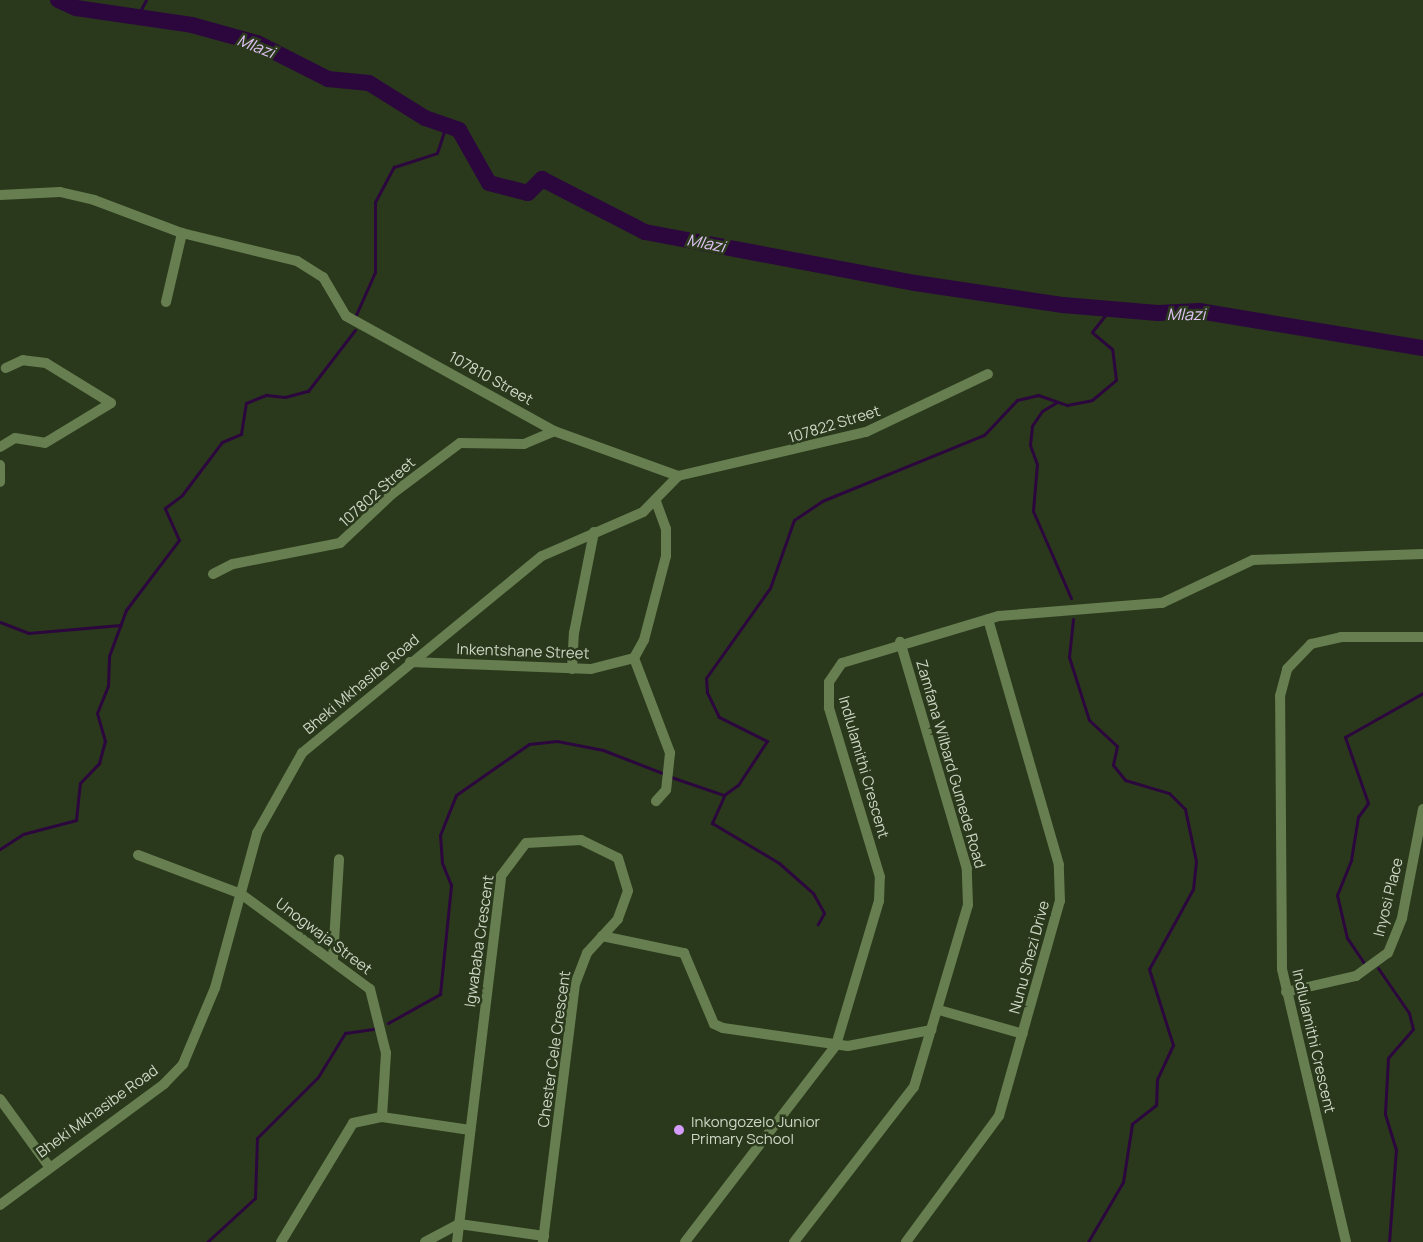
<!DOCTYPE html>
<html>
<head>
<meta charset="utf-8">
<style>
	body { margin:0 }
	#map { position:relative; width:1423px; height:1242px; overflow:hidden; background:#2a391c; font-family:Manrope,sans-serif }
	div>[style] { position:absolute }
	.stream>* { height:3px; margin:-1.5px; padding:0 1.5px; transform-origin:1.5px; border-radius:1.5px; background:#2c073e }
	.river>* { height:16px; margin:-8px; padding:0 8px; transform-origin:8px; border-radius:8px; background:#2c073e }
	.minor>* { height:10px; margin:-5px; padding:0 5px; transform-origin:5px; border-radius:5px; background:#667e50 }
	.dots>* { width:16px; height:16px; translate:-50% -50%; box-sizing:border-box; border:3px solid #2a391c; border-radius:50% }
	span { translate:-50% -50%; white-space:nowrap; text-align:center; line-height:1.15; -webkit-text-stroke:5px #2a391c; paint-order:stroke }
	.street-label { font-size:15px; color:#ced7c6 }
	.poi-label { font-size:15px; color:#ced7c6 }
	.left { translate:0 -50%; text-align:left }
	.water-label { font-size:16px; color:#e2c4f8; font-style:italic }
</style>
</head>
<body>
<div id="map">
	<div class="stream">
		<div style="left:138px;top:15px;width:17px;rotate:-62deg"></div>
		<div style="left:355px;top:317px;width:49px;rotate:-66deg"></div>
		<div style="left:375px;top:272px;width:70px;rotate:-90deg"></div>
		<div style="left:375px;top:202px;width:40px;rotate:-62deg"></div>
		<div style="left:394px;top:167px;width:45px;rotate:-18deg"></div>
		<div style="left:437px;top:153px;width:29px;rotate:-72deg"></div>
		<div style="left:1057px;top:402px;width:17px;rotate:149deg"></div>
		<div style="left:1042px;top:411px;width:18px;rotate:124deg"></div>
		<div style="left:1032px;top:426px;width:19px;rotate:96deg"></div>
		<div style="left:1030px;top:445px;width:20px;rotate:70deg"></div>
		<div style="left:1037px;top:464px;width:47px;rotate:94.9deg"></div>
		<div style="left:1033px;top:511px;width:95px;rotate:66.4deg"></div>
		<div style="left:1073px;top:619px;width:38px;rotate:96deg"></div>
		<div style="left:1069px;top:657px;width:66px;rotate:72.4deg"></div>
		<div style="left:1089px;top:720px;width:38px;rotate:43deg"></div>
		<div style="left:1117px;top:746px;width:19px;rotate:102deg"></div>
		<div style="left:1113px;top:765px;width:19px;rotate:51deg"></div>
		<div style="left:1125px;top:780px;width:46px;rotate:16.5deg"></div>
		<div style="left:1169px;top:793px;width:23px;rotate:45deg"></div>
		<div style="left:1185px;top:809px;width:53px;rotate:78.1deg"></div>
		<div style="left:1196px;top:861px;width:28px;rotate:96deg"></div>
		<div style="left:1193px;top:889px;width:91px;rotate:118.8deg"></div>
		<div style="left:1149px;top:969px;width:80px;rotate:72.5deg"></div>
		<div style="left:1173px;top:1045px;width:38px;rotate:115deg"></div>
		<div style="left:1157px;top:1079px;width:26px;rotate:92deg"></div>
		<div style="left:1156px;top:1105px;width:31px;rotate:142deg"></div>
		<div style="left:1132px;top:1124px;width:59px;rotate:98.8deg"></div>
		<div style="left:1123px;top:1182px;width:69px;rotate:120.3deg"></div>
		<div style="left:0;top:622px;width:30px;rotate:21deg"></div>
		<div style="left:28px;top:633px;width:93px;rotate:-4.9deg"></div>
		<div style="left:671px;top:777px;width:56px;rotate:18.8deg"></div>
		<div style="left:724px;top:795px;width:17px;rotate:-36deg"></div>
		<div style="left:738px;top:785px;width:53px;rotate:-56.6deg"></div>
		<div style="left:767px;top:741px;width:54px;rotate:-153.4deg"></div>
		<div style="left:719px;top:717px;width:28px;rotate:-116deg"></div>
		<div style="left:707px;top:692px;width:14px;rotate:-94deg"></div>
		<div style="left:706px;top:678px;width:110px;rotate:-54.6deg"></div>
		<div style="left:770px;top:588px;width:72px;rotate:-70.6deg"></div>
		<div style="left:794px;top:520px;width:34px;rotate:-34deg"></div>
		<div style="left:822px;top:501px;width:175px;rotate:-22.2deg"></div>
		<div style="left:984px;top:435px;width:48px;rotate:-46.7deg"></div>
		<div style="left:1017px;top:400px;width:22px;rotate:-13deg"></div>
		<div style="left:1038px;top:395px;width:31px;rotate:19deg"></div>
		<div style="left:1067px;top:405px;width:25px;rotate:-11deg"></div>
		<div style="left:1092px;top:400px;width:31px;rotate:-40deg"></div>
		<div style="left:1116px;top:380px;width:31px;rotate:-97deg"></div>
		<div style="left:1112px;top:349px;width:26px;rotate:-140deg"></div>
		<div style="left:1092px;top:332px;width:31px;rotate:-52deg"></div>
		<div style="left:724px;top:796px;width:30px;rotate:114deg"></div>
		<div style="left:712px;top:823px;width:78px;rotate:30.8deg"></div>
		<div style="left:779px;top:863px;width:45px;rotate:41.4deg"></div>
		<div style="left:813px;top:893px;width:23px;rotate:61deg"></div>
		<div style="left:824px;top:913px;width:13px;rotate:119deg"></div>
		<div style="left:0;top:849px;width:27px;rotate:-33deg"></div>
		<div style="left:23px;top:834px;width:55px;rotate:-14.8deg"></div>
		<div style="left:76px;top:820px;width:37px;rotate:-84deg"></div>
		<div style="left:80px;top:783px;width:28px;rotate:-46deg"></div>
		<div style="left:99px;top:763px;width:23px;rotate:-75deg"></div>
		<div style="left:105px;top:741px;width:29px;rotate:-106deg"></div>
		<div style="left:97px;top:713px;width:29px;rotate:-68deg"></div>
		<div style="left:108px;top:686px;width:30px;rotate:-88deg"></div>
		<div style="left:109px;top:656px;width:49px;rotate:-69.7deg"></div>
		<div style="left:126px;top:610px;width:88px;rotate:-52.9deg"></div>
		<div style="left:179px;top:540px;width:35px;rotate:-114deg"></div>
		<div style="left:165px;top:508px;width:21px;rotate:-37deg"></div>
		<div style="left:182px;top:495px;width:66px;rotate:-53deg"></div>
		<div style="left:222px;top:442px;width:21px;rotate:-23deg"></div>
		<div style="left:241px;top:434px;width:31px;rotate:-81deg"></div>
		<div style="left:246px;top:403px;width:22px;rotate:-22deg"></div>
		<div style="left:266px;top:395px;width:19px;rotate:6deg"></div>
		<div style="left:285px;top:397px;width:24px;rotate:-15deg"></div>
		<div style="left:308px;top:391px;width:77px;rotate:-52.4deg"></div>
		<div style="left:1364px;top:963px;width:30px;rotate:-124deg"></div>
		<div style="left:1347px;top:938px;width:44px;rotate:-103.1deg"></div>
		<div style="left:1337px;top:895px;width:38px;rotate:-68deg"></div>
		<div style="left:1351px;top:860px;width:44px;rotate:-80.8deg"></div>
		<div style="left:1358px;top:817px;width:17px;rotate:-54deg"></div>
		<div style="left:1368px;top:803px;width:70px;rotate:-109.2deg"></div>
		<div style="left:1345px;top:737px;width:90px;rotate:-29.4deg"></div>
		<div style="left:1378px;top:968px;width:55px;rotate:55.4deg"></div>
		<div style="left:1409px;top:1013px;width:16px;rotate:76deg"></div>
		<div style="left:1413px;top:1029px;width:38px;rotate:131deg"></div>
		<div style="left:1388px;top:1058px;width:56px;rotate:93.1deg"></div>
		<div style="left:1385px;top:1114px;width:37px;rotate:73deg"></div>
		<div style="left:1396px;top:1149px;width:93px;rotate:94.3deg"></div>
		<div style="left:388px;top:1023px;width:60px;rotate:-29.1deg"></div>
		<div style="left:440px;top:994px;width:110px;rotate:-84.2deg"></div>
		<div style="left:451px;top:885px;width:24px;rotate:-112deg"></div>
		<div style="left:442px;top:863px;width:28px;rotate:-94deg"></div>
		<div style="left:440px;top:835px;width:43px;rotate:-68.2deg"></div>
		<div style="left:456px;top:795px;width:89px;rotate:-34.9deg"></div>
		<div style="left:529px;top:744px;width:28px;rotate:-6deg"></div>
		<div style="left:557px;top:741px;width:47px;rotate:11.1deg"></div>
		<div style="left:603px;top:750px;width:66px;rotate:21.2deg"></div>
		<div style="left:207px;top:1242px;width:65px;rotate:-42.5deg"></div>
		<div style="left:255px;top:1198px;width:60px;rotate:-88.1deg"></div>
		<div style="left:257px;top:1138px;width:86px;rotate:-45deg"></div>
		<div style="left:318px;top:1077px;width:52px;rotate:-58.5deg"></div>
		<div style="left:345px;top:1033px;width:30px;rotate:-8deg"></div>
	</div>
	<div class="river">
		<div style="left:58px;top:0;width:20px;rotate:24deg"></div>
		<div style="left:76px;top:8px;width:117px;rotate:8.3deg"></div>
		<div style="left:192px;top:25px;width:67px;rotate:15.5deg"></div>
		<div style="left:257px;top:43px;width:80px;rotate:26.9deg"></div>
		<div style="left:328px;top:79px;width:41px;rotate:5.6deg"></div>
		<div style="left:369px;top:83px;width:66px;rotate:32deg"></div>
		<div style="left:425px;top:118px;width:36px;rotate:19deg"></div>
		<div style="left:459px;top:130px;width:61px;rotate:60.5deg"></div>
		<div style="left:489px;top:183px;width:40px;rotate:14.4deg"></div>
		<div style="left:528px;top:193px;width:20px;rotate:-45deg"></div>
		<div style="left:542px;top:179px;width:116px;rotate:27.2deg"></div>
		<div style="left:645px;top:232px;width:275px;rotate:10.7deg"></div>
		<div style="left:915px;top:283px;width:150px;rotate:8.5deg"></div>
		<div style="left:1063px;top:305px;width:95px;rotate:4.8deg"></div>
		<div style="left:1158px;top:313px;width:41px;rotate:-2.8deg"></div>
		<div style="left:1199px;top:311px;width:227px;rotate:9.4deg"></div>
	</div>
	<div class="minor">
		<div style="left:0;top:195px;width:60px;rotate:-2.9deg"></div>
		<div style="left:60px;top:192px;width:35px;rotate:13deg"></div>
		<div style="left:94px;top:200px;width:94px;rotate:20.6deg"></div>
		<div style="left:182px;top:233px;width:118px;rotate:13.7deg"></div>
		<div style="left:297px;top:261px;width:31px;rotate:32deg"></div>
		<div style="left:323px;top:277px;width:45px;rotate:59.5deg"></div>
		<div style="left:346px;top:316px;width:238px;rotate:28.9deg"></div>
		<div style="left:554px;top:431px;width:132px;rotate:19.9deg"></div>
		<div style="left:678px;top:476px;width:193px;rotate:-13.2deg"></div>
		<div style="left:866px;top:432px;width:135px;rotate:-25.4deg"></div>
		<div style="left:166px;top:302px;width:71px;rotate:-76.9deg"></div>
		<div style="left:0;top:447px;width:17px;rotate:-31deg"></div>
		<div style="left:15px;top:438px;width:30px;rotate:9deg"></div>
		<div style="left:45px;top:443px;width:77px;rotate:-31.2deg"></div>
		<div style="left:111px;top:403px;width:76px;rotate:-148.4deg"></div>
		<div style="left:46px;top:363px;width:23px;rotate:-173deg"></div>
		<div style="left:23px;top:360px;width:19px;rotate:155deg"></div>
		<div style="left:0;top:465px;width:17px;rotate:90deg"></div>
		<div style="left:213px;top:574px;width:22px;rotate:-27deg"></div>
		<div style="left:233px;top:564px;width:109px;rotate:-11.1deg"></div>
		<div style="left:340px;top:543px;width:71px;rotate:-43.3deg"></div>
		<div style="left:392px;top:494px;width:85px;rotate:-36.9deg"></div>
		<div style="left:460px;top:443px;width:64px;rotate:0.9deg"></div>
		<div style="left:524px;top:444px;width:33px;rotate:-23deg"></div>
		<div style="left:634px;top:658px;width:102px;rotate:69.2deg"></div>
		<div style="left:670px;top:753px;width:37px;rotate:96deg"></div>
		<div style="left:666px;top:790px;width:15px;rotate:132deg"></div>
		<div style="left:410px;top:662px;width:181px;rotate:2.2deg"></div>
		<div style="left:591px;top:669px;width:44px;rotate:-14.3deg"></div>
		<div style="left:634px;top:658px;width:21px;rotate:-61deg"></div>
		<div style="left:644px;top:640px;width:87px;rotate:-75.3deg"></div>
		<div style="left:666px;top:556px;width:27px;rotate:-90deg"></div>
		<div style="left:666px;top:529px;width:29px;rotate:-110deg"></div>
		<div style="left:572px;top:669px;width:36px;rotate:-87deg"></div>
		<div style="left:574px;top:633px;width:103px;rotate:-78.8deg"></div>
		<div style="left:138px;top:855px;width:110px;rotate:20.7deg"></div>
		<div style="left:241px;top:894px;width:160px;rotate:36.4deg"></div>
		<div style="left:370px;top:989px;width:66px;rotate:76deg"></div>
		<div style="left:386px;top:1053px;width:64px;rotate:93.6deg"></div>
		<div style="left:602px;top:936px;width:84px;rotate:11.7deg"></div>
		<div style="left:684px;top:953px;width:77px;rotate:67.1deg"></div>
		<div style="left:714px;top:1024px;width:10px;rotate:24deg"></div>
		<div style="left:723px;top:1028px;width:126px;rotate:8.2deg"></div>
		<div style="left:848px;top:1046px;width:85px;rotate:-10.9deg"></div>
		<div style="left:333px;top:958px;width:99px;rotate:-86.5deg"></div>
		<div style="left:1286px;top:992px;width:72px;rotate:-12.9deg"></div>
		<div style="left:1356px;top:976px;width:39px;rotate:-36deg"></div>
		<div style="left:1388px;top:953px;width:38px;rotate:-68deg"></div>
		<div style="left:1402px;top:918px;width:111px;rotate:-79.1deg"></div>
		<div style="left:939px;top:1010px;width:87px;rotate:15.9deg"></div>
		<div style="left:0;top:1099px;width:82px;rotate:54deg"></div>
		<div style="left:0;top:1205px;width:204px;rotate:-36.4deg"></div>
		<div style="left:164px;top:1084px;width:28px;rotate:-46deg"></div>
		<div style="left:183px;top:1064px;width:82px;rotate:-67.2deg"></div>
		<div style="left:215px;top:988px;width:161px;rotate:-74.8deg"></div>
		<div style="left:257px;top:833px;width:92px;rotate:-60.6deg"></div>
		<div style="left:302px;top:753px;width:310px;rotate:-39.4deg"></div>
		<div style="left:542px;top:556px;width:110px;rotate:-23.5deg"></div>
		<div style="left:643px;top:512px;width:50px;rotate:-45.8deg"></div>
		<div style="left:281px;top:1242px;width:139px;rotate:-58.8deg"></div>
		<div style="left:353px;top:1123px;width:30px;rotate:-12deg"></div>
		<div style="left:382px;top:1117px;width:89px;rotate:8.4deg"></div>
		<div style="left:425px;top:1242px;width:38px;rotate:-28deg"></div>
		<div style="left:459px;top:1224px;width:86px;rotate:8deg"></div>
		<div style="left:457px;top:1242px;width:369px;rotate:-83.1deg"></div>
		<div style="left:501px;top:876px;width:41px;rotate:-52.9deg"></div>
		<div style="left:526px;top:843px;width:55px;rotate:-3.1deg"></div>
		<div style="left:581px;top:840px;width:41px;rotate:25.9deg"></div>
		<div style="left:618px;top:858px;width:34px;rotate:73deg"></div>
		<div style="left:628px;top:891px;width:30px;rotate:110deg"></div>
		<div style="left:618px;top:919px;width:46px;rotate:132.4deg"></div>
		<div style="left:587px;top:953px;width:33px;rotate:111deg"></div>
		<div style="left:575px;top:984px;width:260px;rotate:97.1deg"></div>
		<div style="left:685px;top:1242px;width:248px;rotate:-52.5deg"></div>
		<div style="left:836px;top:1045px;width:150px;rotate:-73.4deg"></div>
		<div style="left:879px;top:901px;width:24px;rotate:-88deg"></div>
		<div style="left:880px;top:877px;width:177px;rotate:-106.8deg"></div>
		<div style="left:829px;top:708px;width:26px;rotate:-90deg"></div>
		<div style="left:829px;top:682px;width:23px;rotate:-56deg"></div>
		<div style="left:842px;top:663px;width:164px;rotate:-16.7deg"></div>
		<div style="left:999px;top:616px;width:164px;rotate:-4.6deg"></div>
		<div style="left:1162px;top:603px;width:101px;rotate:-25.3deg"></div>
		<div style="left:1253px;top:560px;width:170px;rotate:-2deg"></div>
		<div style="left:794px;top:1242px;width:196px;rotate:-52.3deg"></div>
		<div style="left:914px;top:1087px;width:190px;rotate:-73.5deg"></div>
		<div style="left:968px;top:905px;width:36px;rotate:-92deg"></div>
		<div style="left:967px;top:869px;width:237px;rotate:-106.4deg"></div>
		<div style="left:906px;top:1242px;width:157px;rotate:-53.6deg"></div>
		<div style="left:999px;top:1116px;width:223px;rotate:-74.2deg"></div>
		<div style="left:1060px;top:901px;width:36px;rotate:-92deg"></div>
		<div style="left:1059px;top:865px;width:256px;rotate:-106.1deg"></div>
		<div style="left:1346px;top:1242px;width:280px;rotate:-103.2deg"></div>
		<div style="left:1282px;top:969px;width:273px;rotate:-90.4deg"></div>
		<div style="left:1280px;top:696px;width:28px;rotate:-75deg"></div>
		<div style="left:1287px;top:669px;width:35px;rotate:-46deg"></div>
		<div style="left:1311px;top:644px;width:31px;rotate:-13deg"></div>
		<div style="left:1341px;top:637px;width:82px"></div>
	</div>
	<div class="dots">
		<div style="left:679px;top:1130px;background:#d59cfb"></div>
	</div>
	<div class="street-label">
		<span style="left:491px;top:378px;rotate:29deg">107810 Street</span>
		<span style="left:834px;top:424px;rotate:-17deg">107822 Street</span>
		<span style="left:377px;top:492px;rotate:-42deg">107802 Street</span>
		<span style="left:523px;top:651px;rotate:2deg">Inkentshane Street</span>
		<span style="left:361px;top:684px;rotate:-40deg">Bheki Mkhasibe Road</span>
		<span style="left:951px;top:764px;rotate:74deg">Zamfana Wilbard Gumede Road</span>
		<span style="left:864px;top:767px;rotate:74deg">Indlulamithi Crescent</span>
		<span style="left:1388px;top:897px;rotate:-76deg">Inyosi Place</span>
		<span style="left:324px;top:936px;rotate:37deg">Unogwaja Street</span>
		<span style="left:479px;top:941px;rotate:-82deg">Igwababa Crescent</span>
		<span style="left:1029px;top:957px;rotate:-75deg">Nunu Shezi Drive</span>
		<span style="left:1314px;top:1041px;rotate:77deg">Indlulamithi Crescent</span>
		<span style="left:554px;top:1049px;rotate:-82deg">Chester Cele Crescent</span>
		<span style="left:97px;top:1111px;rotate:-36deg">Bheki Mkhasibe Road</span>
	</div>
	<div class="poi-label">
		<span class="left" style="left:691px;top:1130px">Inkongozelo Junior<br>Primary School</span>
	</div>
	<div class="water-label">
		<span style="left:256px;top:46px;rotate:21deg">Mlazi</span>
		<span style="left:706px;top:243px;rotate:11deg">Mlazi</span>
		<span style="left:1186px;top:314px">Mlazi</span>
	</div>
</div>
</body>
</html>
